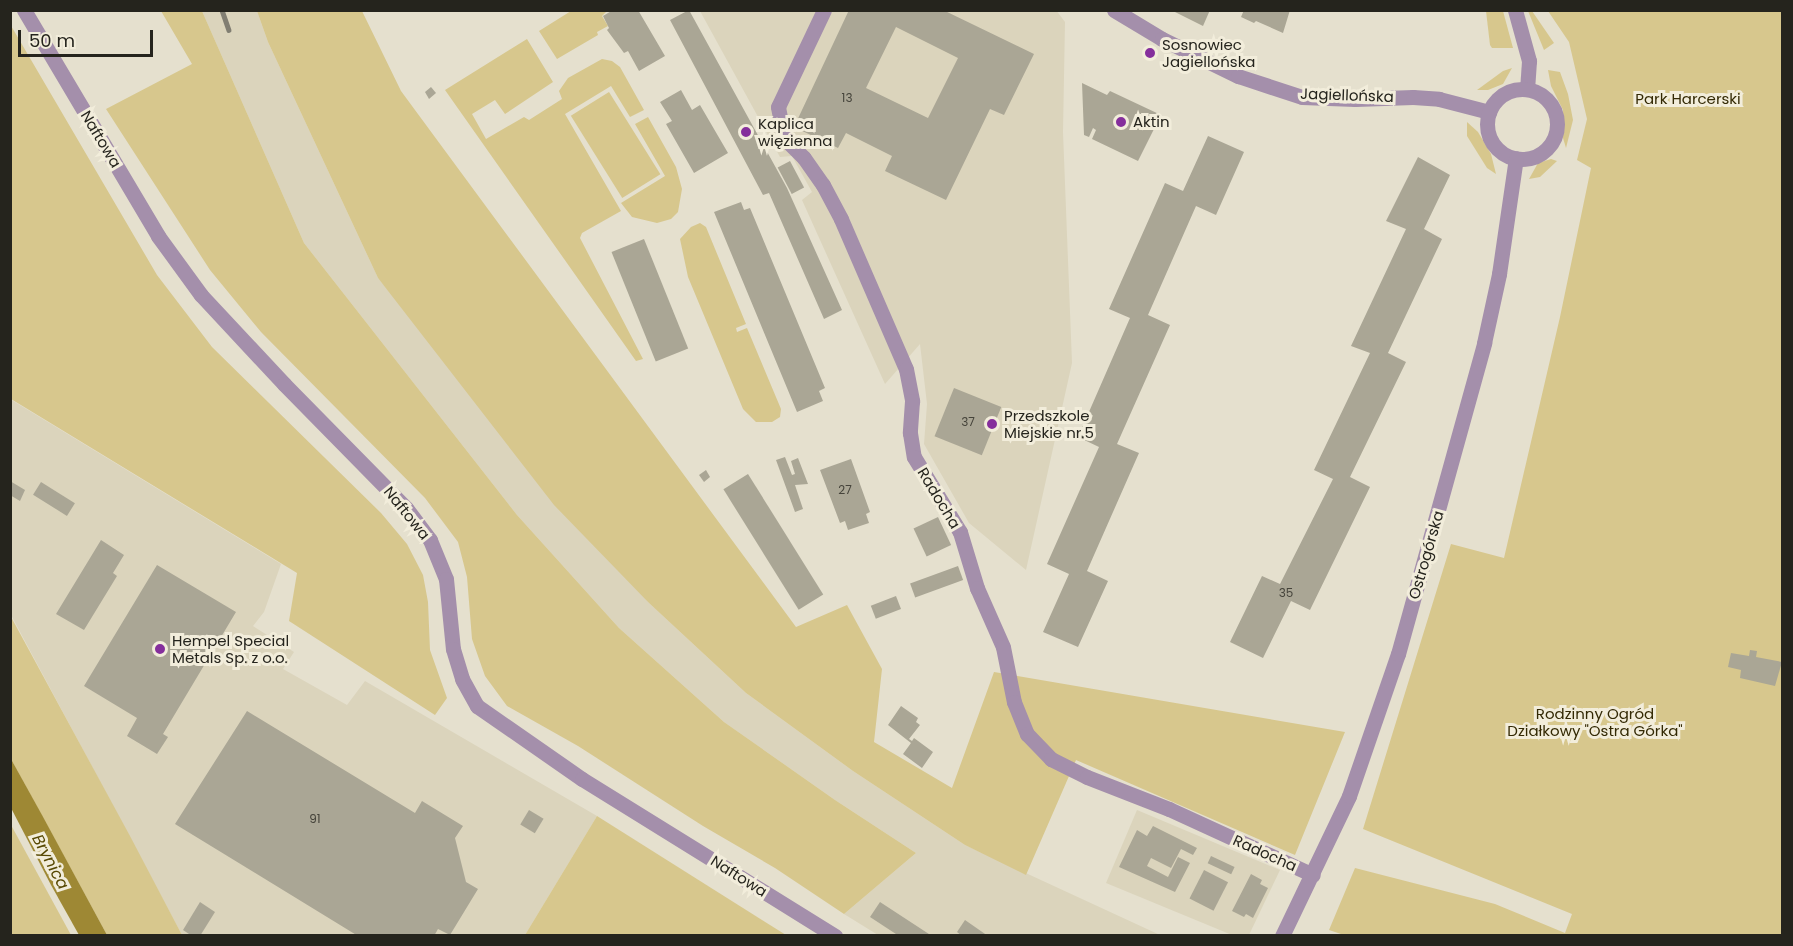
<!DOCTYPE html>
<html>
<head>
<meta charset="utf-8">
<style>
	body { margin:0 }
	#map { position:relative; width:1793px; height:946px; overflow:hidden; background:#e5e0ce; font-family:Poppins,sans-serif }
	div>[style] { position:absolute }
	.built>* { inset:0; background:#dbd4bc }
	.green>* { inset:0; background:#d7c78d; transform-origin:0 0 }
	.water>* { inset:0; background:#9e8834 }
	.building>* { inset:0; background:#aaa695; transform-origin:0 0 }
	.minor>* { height:15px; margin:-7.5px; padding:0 7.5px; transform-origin:7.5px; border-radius:7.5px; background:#a48fab }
	.tertiary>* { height:15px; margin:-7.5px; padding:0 7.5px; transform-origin:7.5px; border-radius:7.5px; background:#a48fab }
	.tertiary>.ring { margin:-7.5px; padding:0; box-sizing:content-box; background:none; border:15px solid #a48fab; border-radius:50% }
	.rail>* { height:4.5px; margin:-2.25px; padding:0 2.25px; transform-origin:2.25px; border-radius:2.25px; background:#817e72 }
	.dots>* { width:16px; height:16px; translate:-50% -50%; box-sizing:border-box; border:3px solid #f2eddb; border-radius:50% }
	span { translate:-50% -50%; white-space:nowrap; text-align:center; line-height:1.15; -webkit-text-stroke:6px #f2eddb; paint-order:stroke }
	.number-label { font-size:12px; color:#46443b }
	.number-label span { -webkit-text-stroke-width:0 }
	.poi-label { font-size:15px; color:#25241d }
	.left { translate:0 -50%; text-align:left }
	.street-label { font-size:15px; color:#25241d }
	.park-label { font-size:15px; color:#332904 }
	.water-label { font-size:16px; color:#574803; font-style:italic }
	.frame { position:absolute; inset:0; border:12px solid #25241d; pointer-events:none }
	.scale { position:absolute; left:18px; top:30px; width:135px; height:27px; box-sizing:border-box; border:3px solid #25241d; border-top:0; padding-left:8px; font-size:18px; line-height:21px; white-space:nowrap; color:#25241d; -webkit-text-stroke:4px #f2eddb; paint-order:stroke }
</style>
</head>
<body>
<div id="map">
	<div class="built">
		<div style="clip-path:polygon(1056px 10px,1065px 22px,1063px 132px,1072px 363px,1026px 570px,969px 523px,924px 444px,927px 404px,920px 344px,885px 384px,802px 200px,812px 192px,792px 156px,780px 157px,700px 11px)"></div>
		<div style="clip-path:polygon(202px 11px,257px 11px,268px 42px,378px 278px,649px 603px,746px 693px,853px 771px,965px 845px,1160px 935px,878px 935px,844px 914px,916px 853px,835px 800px,724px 722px,619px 628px,517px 515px,304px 243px)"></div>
		<div style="clip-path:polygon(10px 399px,281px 564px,264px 612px,253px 626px,294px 652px,283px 669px,347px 705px,365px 681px,597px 816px,525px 935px,182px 935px,11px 615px)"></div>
		<div style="clip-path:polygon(1137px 810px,1280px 870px,1249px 935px,1232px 935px,1106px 883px)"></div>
	</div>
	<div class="green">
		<div style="clip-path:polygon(608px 10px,602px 16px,608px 26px,597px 32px,598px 35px,557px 59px,539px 31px,571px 11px)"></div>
		<div style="clip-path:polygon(161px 11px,202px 11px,304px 243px,517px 515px,619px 628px,724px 722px,835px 800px,916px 853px,844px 914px,775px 868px,703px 826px,578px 746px,507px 706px,485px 676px,472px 639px,467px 577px,458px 542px,425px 498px,261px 332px,210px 270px,106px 109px,192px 64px)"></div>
		<div style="clip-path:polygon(257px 11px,362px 11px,401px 91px,796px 627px,847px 605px,882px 669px,874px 742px,952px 788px,994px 672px,1345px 732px,1295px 855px,1076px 760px,1026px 875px,965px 845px,853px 771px,746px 693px,649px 603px,554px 505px,378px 278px,268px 42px)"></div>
		<div style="clip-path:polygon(1486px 11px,1503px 11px,1513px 48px,1492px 48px,1490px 45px)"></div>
		<div style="clip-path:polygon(1528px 11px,1532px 11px,1554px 43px,1544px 50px)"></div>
		<div style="clip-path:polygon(1548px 11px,1782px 11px,1782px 935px,1347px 936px,1329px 930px,1355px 868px,1495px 904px,1565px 933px,1572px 914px,1363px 829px,1451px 544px,1504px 558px,1560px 317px,1591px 168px,1577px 160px,1587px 119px,1569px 42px)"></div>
		<div style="clip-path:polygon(10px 24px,157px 275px,212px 347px,381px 513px,407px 544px,423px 575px,428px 602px,430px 650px,447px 698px,435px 715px,289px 621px,297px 573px,11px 399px)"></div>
		<div style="clip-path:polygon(527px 39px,553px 82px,505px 114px,495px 100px,472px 114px,486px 139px,524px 117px,529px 120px,562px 99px,559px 91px,568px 78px,602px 59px,612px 61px,620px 67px,644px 110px,630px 117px,611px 86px,565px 114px,621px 211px,582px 233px,580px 238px,643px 359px,636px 361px,445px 90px)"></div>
		<div style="clip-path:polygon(1512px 68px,1503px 84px,1488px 90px,1477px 90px,1503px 71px)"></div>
		<div style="clip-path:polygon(1548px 70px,1560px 72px,1568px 94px,1573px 120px,1566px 148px,1563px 138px,1563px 110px,1551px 86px)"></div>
		<div style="left:609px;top:92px;width:97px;height:45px;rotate:58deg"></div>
		<div style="clip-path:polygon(648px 117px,676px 167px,682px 189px,678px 212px,671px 219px,657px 223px,632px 217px,621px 203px,665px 176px,635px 124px)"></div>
		<div style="clip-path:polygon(1467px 122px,1478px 132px,1491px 154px,1496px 174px,1487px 168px,1467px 136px)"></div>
		<div style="clip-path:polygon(1551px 159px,1557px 161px,1540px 177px,1529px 179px,1538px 163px)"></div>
		<div style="clip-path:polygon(700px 223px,706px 227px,746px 324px,736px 328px,737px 332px,747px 328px,781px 409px,780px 417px,772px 422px,756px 422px,743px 409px,688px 277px,680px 239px,691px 227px)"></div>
		<div style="clip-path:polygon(10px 615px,130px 836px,182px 935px,107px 935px,11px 759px)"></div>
		<div style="clip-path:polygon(597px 816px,786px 935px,525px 935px)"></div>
		<div style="clip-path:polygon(10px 825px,11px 825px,71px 935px,11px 935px)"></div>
	</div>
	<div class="water">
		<div style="clip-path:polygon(11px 759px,42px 815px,107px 935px,79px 935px,51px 885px,11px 808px)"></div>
	</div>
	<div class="building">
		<div style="clip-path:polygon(613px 10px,638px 10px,665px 56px,639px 71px,628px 51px,624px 53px,607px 30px,609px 28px,603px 16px)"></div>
		<div style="clip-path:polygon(689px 10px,787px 188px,842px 310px,824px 319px,769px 193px,763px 195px,670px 20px)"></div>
		<div style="clip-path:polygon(evenodd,849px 10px,943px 10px,1034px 54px,1004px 115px,990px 109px,946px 200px,885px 171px,892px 156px,846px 133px,838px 148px,794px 127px,849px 10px,896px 27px,958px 58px,928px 118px,866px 88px,896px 27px)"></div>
		<div style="clip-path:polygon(1171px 10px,1210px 10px,1203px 26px)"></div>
		<div style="clip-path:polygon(1244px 10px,1290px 10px,1283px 33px,1256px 21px,1254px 23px,1241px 17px)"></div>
		<div style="clip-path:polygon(1082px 83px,1107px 95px,1110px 91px,1161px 115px,1138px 161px,1092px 139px,1096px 130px,1093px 128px,1089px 137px,1084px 135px)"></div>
		<div style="clip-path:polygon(431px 87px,436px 93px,429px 99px,425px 92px)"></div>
		<div style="clip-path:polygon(681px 90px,692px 110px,700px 105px,728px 153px,694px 173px,666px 124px,672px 121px,660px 102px)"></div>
		<div style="clip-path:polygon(1208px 136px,1244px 152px,1216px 215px,1196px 206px,1148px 315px,1170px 325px,1117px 444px,1139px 453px,1087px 571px,1108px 581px,1078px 647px,1043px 632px,1069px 574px,1047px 564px,1099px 447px,1078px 437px,1130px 318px,1109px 309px,1165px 183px,1183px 191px)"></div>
		<div style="clip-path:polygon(1418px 157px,1450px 175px,1424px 229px,1442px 239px,1388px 353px,1406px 362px,1350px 477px,1370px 487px,1310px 610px,1291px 601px,1263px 658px,1230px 642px,1262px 576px,1280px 584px,1333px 479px,1314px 470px,1370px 353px,1351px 346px,1406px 229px,1386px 221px)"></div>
		<div style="left:790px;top:161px;width:30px;height:14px;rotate:62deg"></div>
		<div style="clip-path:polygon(741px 202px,744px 210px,750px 208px,825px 388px,819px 391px,823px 401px,797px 412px,714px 212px)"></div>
		<div style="left:644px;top:239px;width:118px;height:35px;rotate:68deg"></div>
		<div style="left:954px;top:388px;width:51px;height:52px;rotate:22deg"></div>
		<div style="clip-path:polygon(785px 457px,792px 475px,795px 474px,791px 461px,798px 458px,808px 484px,795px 485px,803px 509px,795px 512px,776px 460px)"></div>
		<div style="clip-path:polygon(851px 459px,870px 512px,866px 514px,869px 523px,848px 530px,845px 521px,840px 523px,820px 470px)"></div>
		<div style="clip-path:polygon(706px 470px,710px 477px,704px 482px,699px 475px)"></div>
		<div style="left:748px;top:474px;width:142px;height:29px;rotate:58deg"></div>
		<div style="clip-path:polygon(10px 481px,25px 490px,20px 501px,10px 495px)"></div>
		<div style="left:41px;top:482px;width:40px;height:15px;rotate:32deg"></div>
		<div style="left:938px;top:517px;width:31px;height:27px;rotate:65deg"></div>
		<div style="clip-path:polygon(101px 540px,124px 555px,113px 573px,117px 576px,84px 630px,56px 614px)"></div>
		<div style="clip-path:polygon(157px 565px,236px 612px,163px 734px,168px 737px,157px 754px,127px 736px,137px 718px,84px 686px)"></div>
		<div style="left:958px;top:566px;width:15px;height:51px;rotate:70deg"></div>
		<div style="left:896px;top:596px;width:14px;height:27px;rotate:69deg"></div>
		<div style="clip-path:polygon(1750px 650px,1757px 651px,1756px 657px,1782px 662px,1775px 686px,1740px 678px,1741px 670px,1728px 667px,1731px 653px,1749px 656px)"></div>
		<div style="clip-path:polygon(901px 706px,918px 718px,916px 722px,920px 725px,909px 739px,912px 741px,914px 738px,933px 752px,922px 768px,903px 754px,911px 743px,888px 725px)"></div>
		<div style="clip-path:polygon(247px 711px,415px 813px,422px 801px,463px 826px,455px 838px,466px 882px,478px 889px,450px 935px,438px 929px,434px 936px,358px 936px,175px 824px)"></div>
		<div style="left:529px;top:810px;width:17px;height:17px;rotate:31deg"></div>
		<div style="clip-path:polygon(1153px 826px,1197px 848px,1193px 855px,1181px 849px,1171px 868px,1151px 858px,1147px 866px,1168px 877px,1178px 857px,1190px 863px,1175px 892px,1119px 867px,1137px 830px,1147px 836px)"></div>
		<div style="left:1211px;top:856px;width:26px;height:8px;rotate:25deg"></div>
		<div style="left:1204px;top:870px;width:27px;height:32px;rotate:27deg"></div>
		<div style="clip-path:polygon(1251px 874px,1262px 880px,1260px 884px,1268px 888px,1253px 918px,1246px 914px,1244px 917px,1232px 911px)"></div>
		<div style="clip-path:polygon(200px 902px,215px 912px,200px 936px,192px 936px,183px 930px)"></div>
		<div style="clip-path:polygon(880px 902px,932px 936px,899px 936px,870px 917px)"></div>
		<div style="clip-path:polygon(965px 920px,988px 936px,962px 936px,957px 932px)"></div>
	</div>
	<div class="minor">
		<div style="left:824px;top:10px;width:107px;rotate:115.4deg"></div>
		<div style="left:778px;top:107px;width:32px;rotate:79deg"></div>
		<div style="left:784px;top:138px;width:28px;rotate:45deg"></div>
		<div style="left:804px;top:158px;width:33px;rotate:55deg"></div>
		<div style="left:823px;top:185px;width:38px;rotate:62deg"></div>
		<div style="left:841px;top:219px;width:163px;rotate:66.6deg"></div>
		<div style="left:906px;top:369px;width:33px;rotate:79deg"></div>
		<div style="left:912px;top:401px;width:32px;rotate:94deg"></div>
		<div style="left:910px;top:433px;width:24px;rotate:81deg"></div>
		<div style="left:914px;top:457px;width:88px;rotate:58.5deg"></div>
		<div style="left:960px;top:532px;width:59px;rotate:73.1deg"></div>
		<div style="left:977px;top:588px;width:64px;rotate:66.2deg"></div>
		<div style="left:1003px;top:647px;width:56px;rotate:78.7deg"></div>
		<div style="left:1014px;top:702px;width:35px;rotate:68deg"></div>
		<div style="left:1027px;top:734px;width:35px;rotate:46deg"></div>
		<div style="left:1051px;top:759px;width:40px;rotate:26.6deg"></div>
		<div style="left:1087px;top:777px;width:88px;rotate:21.3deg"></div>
		<div style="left:1169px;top:809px;width:158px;rotate:24.6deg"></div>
	</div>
	<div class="tertiary">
		<div style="left:24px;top:10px;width:263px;rotate:59.3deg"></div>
		<div style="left:158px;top:236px;width:73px;rotate:53.9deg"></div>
		<div style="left:201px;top:295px;width:122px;rotate:47deg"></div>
		<div style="left:284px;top:384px;width:174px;rotate:45.5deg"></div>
		<div style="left:406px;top:508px;width:40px;rotate:53deg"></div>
		<div style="left:430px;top:540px;width:42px;rotate:67.7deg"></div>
		<div style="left:446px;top:579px;width:70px;rotate:84.3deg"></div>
		<div style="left:453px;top:649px;width:31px;rotate:73deg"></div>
		<div style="left:462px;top:679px;width:31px;rotate:61deg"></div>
		<div style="left:477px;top:706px;width:128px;rotate:34.8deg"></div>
		<div style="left:582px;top:779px;width:298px;rotate:31.8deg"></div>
		<div style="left:1114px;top:10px;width:56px;rotate:31.1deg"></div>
		<div style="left:1162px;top:39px;width:85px;rotate:26deg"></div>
		<div style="left:1238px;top:76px;width:67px;rotate:18.2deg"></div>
		<div style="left:1302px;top:97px;width:53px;rotate:2.2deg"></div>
		<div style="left:1355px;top:99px;width:58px;rotate:-2deg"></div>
		<div style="left:1413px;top:97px;width:26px;rotate:4deg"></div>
		<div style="left:1439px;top:99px;width:52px;rotate:14.6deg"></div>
		<div style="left:1515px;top:10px;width:53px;rotate:74.6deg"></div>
		<div style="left:1529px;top:61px;width:28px;rotate:94deg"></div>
		<div class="ring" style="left:1487px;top:89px;width:55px;height:55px"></div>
		<div style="left:1282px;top:936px;width:155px;rotate:-64.4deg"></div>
		<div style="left:1349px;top:796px;width:150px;rotate:-71deg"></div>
		<div style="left:1398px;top:654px;width:323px;rotate:-74.5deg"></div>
		<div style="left:1484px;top:343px;width:71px;rotate:-77.7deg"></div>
		<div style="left:1499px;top:274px;width:117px;rotate:-81.7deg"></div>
	</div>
	<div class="rail">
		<div style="left:222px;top:10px;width:21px;rotate:71deg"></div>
	</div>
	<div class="dots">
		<div style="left:1150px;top:53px;background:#852f9c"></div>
		<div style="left:1121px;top:122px;background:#852f9c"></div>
		<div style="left:746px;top:132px;background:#852f9c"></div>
		<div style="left:992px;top:424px;background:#852f9c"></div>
		<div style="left:160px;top:649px;background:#852f9c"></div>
	</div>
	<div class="number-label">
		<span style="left:847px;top:98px">13</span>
		<span style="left:968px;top:422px">37</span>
		<span style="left:845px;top:490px">27</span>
		<span style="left:1286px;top:593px">35</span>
		<span style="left:315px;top:819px">91</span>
	</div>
	<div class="poi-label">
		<span class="left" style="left:1162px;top:53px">Sosnowiec<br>Jagiellońska</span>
		<span class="left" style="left:1133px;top:122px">Aktin</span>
		<span class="left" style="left:758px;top:132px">Kaplica<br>więzienna</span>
		<span class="left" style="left:1004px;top:424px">Przedszkole<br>Miejskie nr.5</span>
		<span class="left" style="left:172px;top:649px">Hempel Special<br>Metals Sp. z o.o.</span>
	</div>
	<div class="street-label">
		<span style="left:1347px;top:95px;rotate:2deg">Jagiellońska</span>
		<span style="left:101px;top:139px;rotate:59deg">Naftowa</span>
		<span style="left:939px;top:498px;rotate:59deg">Radocha</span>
		<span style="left:407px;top:513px;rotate:51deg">Naftowa</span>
		<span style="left:1426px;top:555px;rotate:-74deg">Ostrogórska</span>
		<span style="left:1265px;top:853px;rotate:24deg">Radocha</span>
		<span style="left:739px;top:876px;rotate:32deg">Naftowa</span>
	</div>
	<div class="park-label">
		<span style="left:1688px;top:99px">Park Harcerski</span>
		<span style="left:1595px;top:722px">Rodzinny Ogród<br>Działkowy "Ostra Górka"</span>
	</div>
	<div class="water-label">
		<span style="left:50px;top:862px;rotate:62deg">Brynica</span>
	</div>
	<div class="frame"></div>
	<div class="scale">50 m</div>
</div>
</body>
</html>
